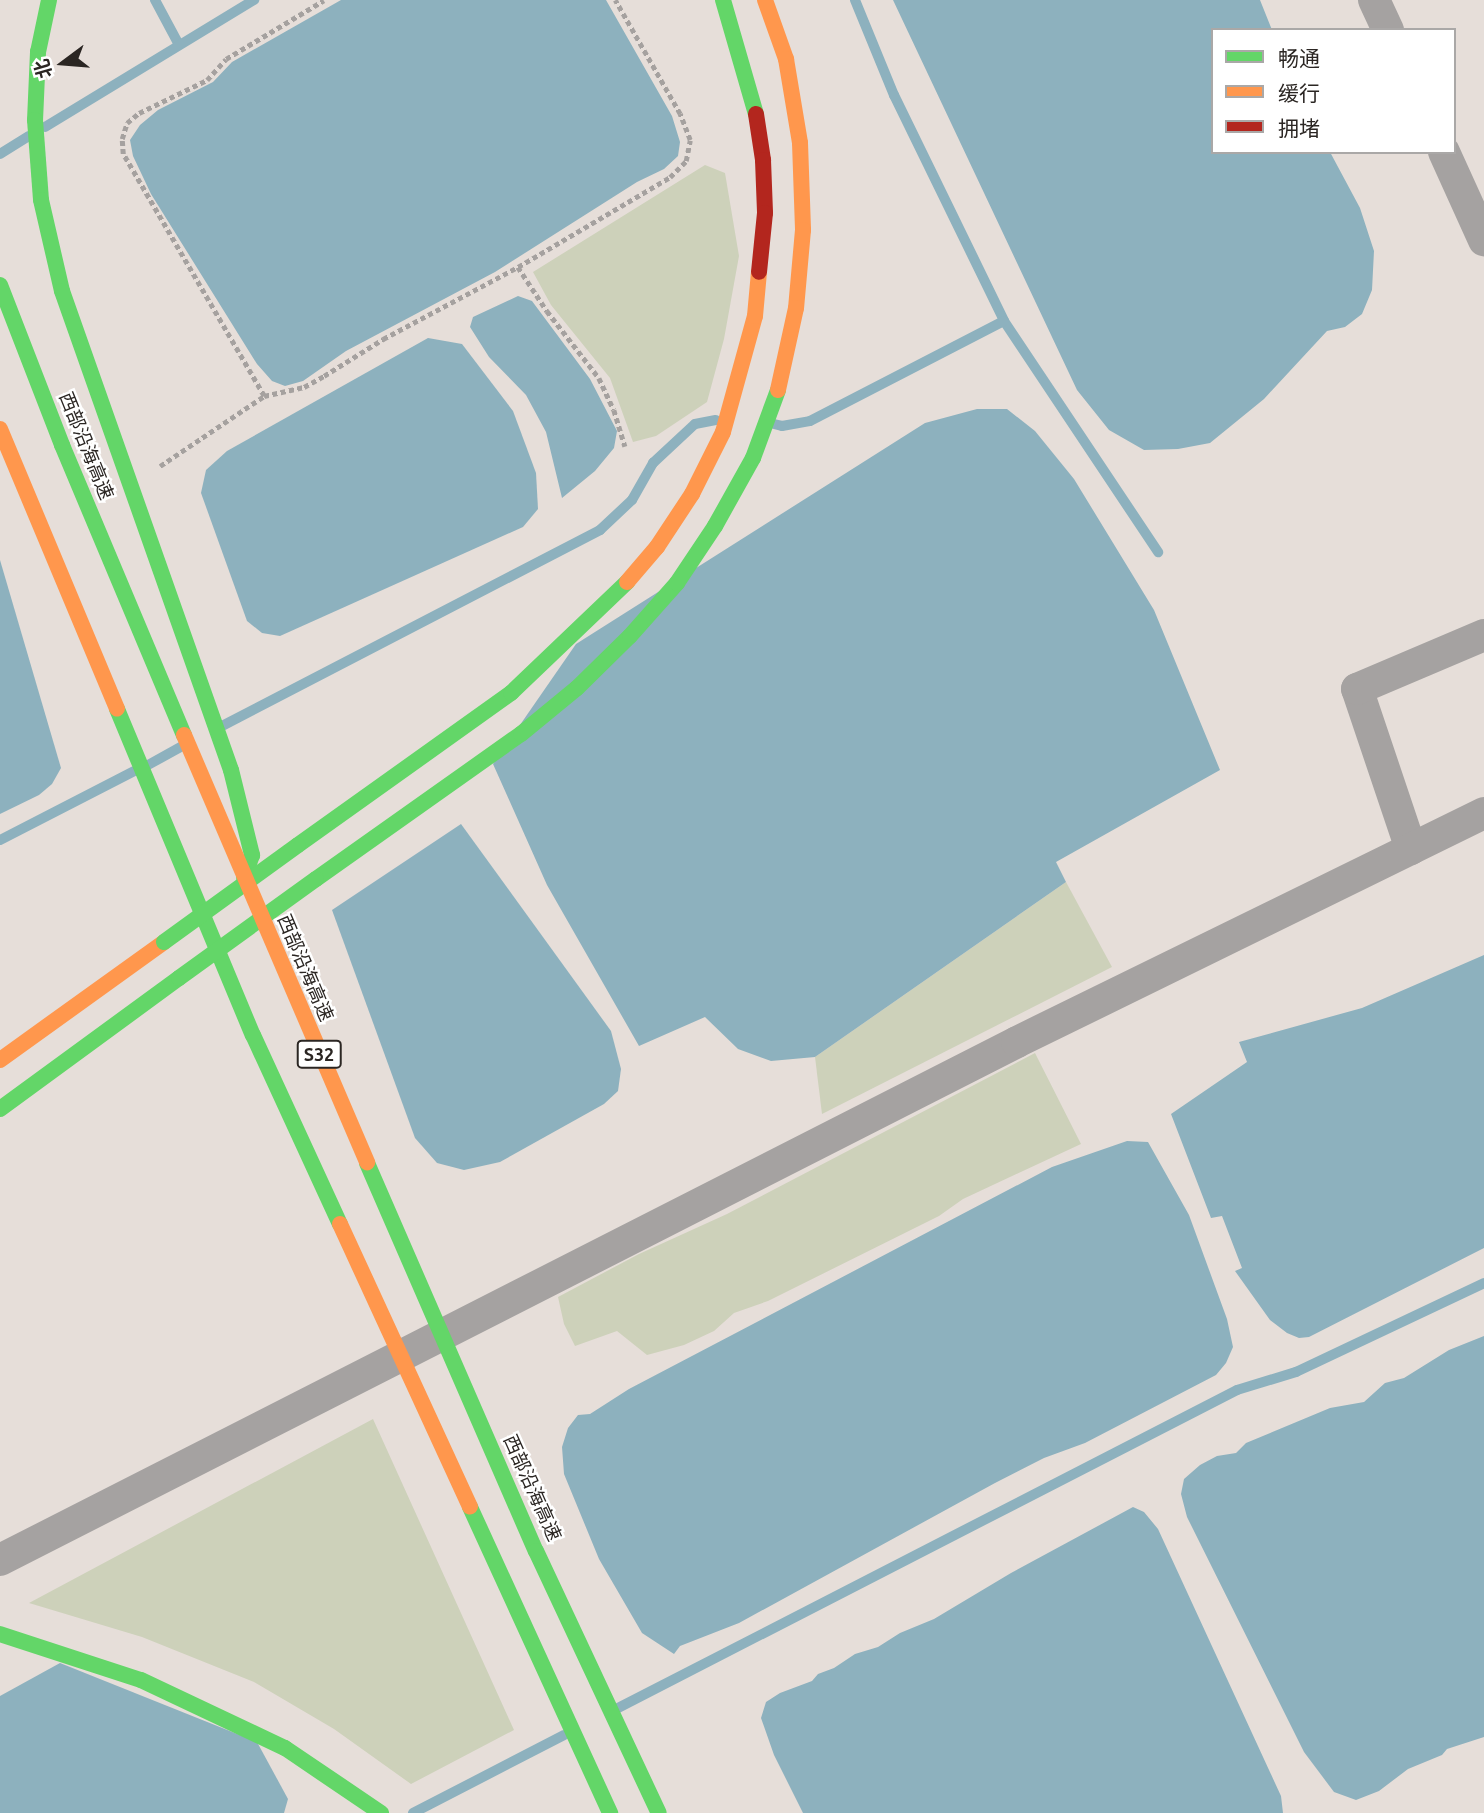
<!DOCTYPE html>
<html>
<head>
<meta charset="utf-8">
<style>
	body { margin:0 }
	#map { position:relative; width:1484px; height:1813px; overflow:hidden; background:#e6ded9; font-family:Ubuntu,"Noto Sans SC",sans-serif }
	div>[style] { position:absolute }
	.green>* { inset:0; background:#cdd1ba }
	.water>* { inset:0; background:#8db1be }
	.stream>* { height:10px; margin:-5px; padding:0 5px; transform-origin:5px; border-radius:5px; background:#8db1be }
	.path>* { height:4.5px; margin-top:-2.25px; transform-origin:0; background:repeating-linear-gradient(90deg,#a5a19f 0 5px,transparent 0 8.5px) }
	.street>* { height:32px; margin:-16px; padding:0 16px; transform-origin:16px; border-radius:16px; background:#a5a2a1 }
	.fast>* { height:16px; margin:-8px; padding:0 8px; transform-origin:8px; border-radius:8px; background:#63d668 }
	.slow>* { height:16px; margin:-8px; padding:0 8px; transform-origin:8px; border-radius:8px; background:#ff974d }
	.jam>* { height:16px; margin:-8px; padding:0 8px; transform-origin:8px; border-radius:8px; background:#b3261e }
	.fast-bridge>* { height:16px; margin:-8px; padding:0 8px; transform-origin:8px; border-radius:8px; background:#63d668 }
	.slow-bridge>* { height:16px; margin:-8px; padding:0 8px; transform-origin:8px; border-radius:8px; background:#ff974d }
	span { translate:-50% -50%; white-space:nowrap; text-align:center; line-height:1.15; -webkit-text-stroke:5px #fff; paint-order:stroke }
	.shield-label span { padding:2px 5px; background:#fff; border:2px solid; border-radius:5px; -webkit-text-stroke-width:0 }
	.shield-label { font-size:18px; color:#2b2623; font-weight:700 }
	.street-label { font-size:19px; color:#2b2623 }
	.legend { position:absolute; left:1211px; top:28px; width:245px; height:126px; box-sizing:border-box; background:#fff; border:2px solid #aaa8a7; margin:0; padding:9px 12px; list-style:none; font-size:21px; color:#2b2623 }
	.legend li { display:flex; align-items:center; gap:14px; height:35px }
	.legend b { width:35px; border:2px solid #aaa8a7 }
	.north { position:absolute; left:28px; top:28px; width:70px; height:70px; -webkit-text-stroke:5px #fff; paint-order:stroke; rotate:254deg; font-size:19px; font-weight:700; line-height:28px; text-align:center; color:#2b2623 }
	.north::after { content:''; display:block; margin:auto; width:24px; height:32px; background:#2b2623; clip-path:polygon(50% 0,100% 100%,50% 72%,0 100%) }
</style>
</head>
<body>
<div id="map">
	<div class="green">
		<div style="clip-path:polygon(705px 165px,725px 173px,739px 256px,724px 339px,707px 402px,656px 436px,633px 442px,610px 378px,551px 305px,533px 272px)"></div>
		<div style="clip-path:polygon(1066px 882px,1112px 967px,822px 1114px,815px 1057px)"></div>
		<div style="clip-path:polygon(1035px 1053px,1081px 1144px,963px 1199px,939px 1216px,768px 1301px,734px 1313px,714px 1331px,684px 1345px,647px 1355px,617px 1331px,575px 1346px,564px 1324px,558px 1297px,639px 1254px,727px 1214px)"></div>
		<div style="clip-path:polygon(373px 1419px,514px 1730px,411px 1784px,334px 1729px,254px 1682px,142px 1637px,29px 1603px)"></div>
	</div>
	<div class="water">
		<div style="clip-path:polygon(341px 0,606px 0,672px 116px,680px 142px,678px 156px,664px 169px,637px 182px,495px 272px,346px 351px,303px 381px,285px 386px,272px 381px,257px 364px,151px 194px,133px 156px,130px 140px,140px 125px,158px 110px,213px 82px,232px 62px)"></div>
		<div style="clip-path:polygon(893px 0,1260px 0,1272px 30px,1213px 30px,1213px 152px,1330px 152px,1360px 208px,1374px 251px,1372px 290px,1362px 314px,1345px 327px,1327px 331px,1264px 399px,1210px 443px,1178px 449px,1144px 450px,1109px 430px,1077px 390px)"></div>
		<div style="clip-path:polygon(518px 296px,532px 301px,590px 379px,617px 431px,614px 448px,595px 471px,562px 498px,546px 432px,526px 395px,489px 357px,470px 327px,473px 317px)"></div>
		<div style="clip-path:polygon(428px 338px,462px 344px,513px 411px,536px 473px,538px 509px,523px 527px,280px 636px,262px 633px,247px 621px,201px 493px,206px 470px,227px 451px)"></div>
		<div style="clip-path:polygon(977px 409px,1007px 409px,1035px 431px,1074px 479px,1154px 610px,1220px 770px,1056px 862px,1066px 882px,815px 1057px,771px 1061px,738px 1049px,705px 1017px,639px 1046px,547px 885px,493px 764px,576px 644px,925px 423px)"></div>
		<div style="clip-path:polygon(0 560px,61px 768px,52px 784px,39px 795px,0 814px)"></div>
		<div style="clip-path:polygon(461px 824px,611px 1031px,621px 1069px,618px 1091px,604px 1104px,500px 1162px,464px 1170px,437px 1163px,415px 1138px,332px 910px)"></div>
		<div style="clip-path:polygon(1484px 955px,1484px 1248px,1309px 1337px,1299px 1338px,1287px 1333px,1270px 1320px,1235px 1271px,1242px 1268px,1222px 1216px,1211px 1218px,1171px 1114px,1247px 1062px,1239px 1042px,1362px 1008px)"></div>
		<div style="clip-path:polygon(1127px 1141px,1148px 1142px,1189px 1215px,1227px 1319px,1233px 1347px,1226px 1363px,1216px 1375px,1085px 1443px,1044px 1458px,995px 1483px,739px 1623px,680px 1646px,674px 1654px,642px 1633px,599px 1559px,564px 1474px,562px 1447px,568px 1428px,578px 1415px,590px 1414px,629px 1389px,1052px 1167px)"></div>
		<div style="clip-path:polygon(1484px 1336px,1484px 1737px,1447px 1749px,1442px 1755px,1408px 1769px,1379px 1791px,1356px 1800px,1334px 1792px,1304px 1752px,1187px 1517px,1181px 1494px,1184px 1479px,1200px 1465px,1217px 1456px,1236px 1453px,1246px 1443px,1330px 1408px,1364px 1402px,1385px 1383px,1404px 1378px,1449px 1350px)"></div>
		<div style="clip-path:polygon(1133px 1507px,1144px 1512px,1158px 1529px,1281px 1796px,1283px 1813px,803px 1813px,774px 1755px,761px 1718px,766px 1702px,780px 1693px,812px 1681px,818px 1674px,834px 1668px,855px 1654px,878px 1647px,900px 1633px,934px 1619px,1011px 1573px)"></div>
		<div style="clip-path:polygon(60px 1663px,257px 1742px,288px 1799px,284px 1813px,0 1813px,0 1696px)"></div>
	</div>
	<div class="stream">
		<div style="left:155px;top:0;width:49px;rotate:61.9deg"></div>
		<div style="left:855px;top:0;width:103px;rotate:67.7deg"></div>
		<div style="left:894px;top:95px;width:251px;rotate:64deg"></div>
		<div style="left:1004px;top:321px;width:278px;rotate:56.3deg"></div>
		<div style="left:45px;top:127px;width:245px;rotate:-31.3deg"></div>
		<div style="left:0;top:154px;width:34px;rotate:-32deg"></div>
		<div style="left:774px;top:424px;width:8px;rotate:14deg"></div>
		<div style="left:782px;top:426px;width:28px;rotate:-10deg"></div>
		<div style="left:810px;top:421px;width:218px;rotate:-27.3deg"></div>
		<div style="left:222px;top:726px;width:426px;rotate:-27.4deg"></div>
		<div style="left:600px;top:530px;width:44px;rotate:-43.2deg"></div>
		<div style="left:632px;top:500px;width:43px;rotate:-60.4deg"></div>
		<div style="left:653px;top:463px;width:57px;rotate:-42.9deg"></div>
		<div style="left:695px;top:424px;width:21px;rotate:-11deg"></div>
		<div style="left:148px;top:765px;width:38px;rotate:-29deg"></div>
		<div style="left:0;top:840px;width:151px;rotate:-27.2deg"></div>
		<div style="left:618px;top:1708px;width:696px;rotate:-27.19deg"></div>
		<div style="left:1237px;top:1390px;width:62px;rotate:-17deg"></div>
		<div style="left:1296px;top:1372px;width:208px;rotate:-25.3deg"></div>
		<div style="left:413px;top:1813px;width:170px;rotate:-27.3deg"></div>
	</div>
	<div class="path">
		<div style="left:518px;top:267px;width:53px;rotate:56.6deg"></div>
		<div style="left:547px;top:311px;width:85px;rotate:52.2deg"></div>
		<div style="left:599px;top:378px;width:35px;rotate:65deg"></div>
		<div style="left:614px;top:410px;width:38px;rotate:73deg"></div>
		<div style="left:264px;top:396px;width:280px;rotate:-120.2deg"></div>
		<div style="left:123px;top:154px;width:15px;rotate:-94deg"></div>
		<div style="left:122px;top:139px;width:17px;rotate:-73deg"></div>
		<div style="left:127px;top:123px;width:16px;rotate:-40deg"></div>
		<div style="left:139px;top:113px;width:76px;rotate:-25.9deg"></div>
		<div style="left:207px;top:80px;width:28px;rotate:-48deg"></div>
		<div style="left:226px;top:59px;width:114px;rotate:-31deg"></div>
		<div style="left:160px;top:466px;width:125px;rotate:-33.9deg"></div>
		<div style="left:264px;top:396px;width:41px;rotate:-12.7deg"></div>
		<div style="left:304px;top:387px;width:23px;rotate:-29deg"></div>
		<div style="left:324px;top:376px;width:70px;rotate:-32.1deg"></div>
		<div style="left:383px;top:339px;width:153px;rotate:-28.1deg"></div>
		<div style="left:518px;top:267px;width:177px;rotate:-30.6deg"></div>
		<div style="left:670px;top:177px;width:23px;rotate:-45deg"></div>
		<div style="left:686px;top:161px;width:21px;rotate:-79deg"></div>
		<div style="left:690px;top:140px;width:28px;rotate:-111deg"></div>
		<div style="left:680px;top:114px;width:131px;rotate:-119.7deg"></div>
	</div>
	<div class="street">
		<div style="left:1374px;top:0;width:33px;rotate:65deg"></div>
		<div style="left:1444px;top:152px;width:97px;rotate:65.6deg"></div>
		<div style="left:1411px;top:849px;width:169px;rotate:-108.6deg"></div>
		<div style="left:1357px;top:689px;width:138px;rotate:-23deg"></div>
		<div style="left:0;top:1560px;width:1141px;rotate:-26.99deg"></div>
		<div style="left:1017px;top:1042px;width:520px;rotate:-26.12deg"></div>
	</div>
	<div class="fast">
		<div style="left:49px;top:0;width:53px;rotate:101.9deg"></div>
		<div style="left:38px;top:52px;width:68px;rotate:92.5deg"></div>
		<div style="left:35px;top:120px;width:80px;rotate:85.7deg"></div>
		<div style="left:41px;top:200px;width:93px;rotate:77deg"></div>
		<div style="left:62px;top:291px;width:508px;rotate:70.57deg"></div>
		<div style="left:231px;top:770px;width:88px;rotate:76.1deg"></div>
		<div style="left:252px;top:855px;width:24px;rotate:109deg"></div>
		<div style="left:723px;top:0;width:119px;rotate:73.9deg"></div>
		<div style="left:298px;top:845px;width:262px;rotate:-35.5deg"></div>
		<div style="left:511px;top:693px;width:161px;rotate:-43.7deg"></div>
		<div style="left:316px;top:879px;width:251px;rotate:-35.3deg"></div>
		<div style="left:521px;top:734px;width:72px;rotate:-39.4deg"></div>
		<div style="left:577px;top:688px;width:74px;rotate:-44.5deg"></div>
		<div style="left:630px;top:636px;width:71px;rotate:-48.4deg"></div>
		<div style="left:677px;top:583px;width:69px;rotate:-56.3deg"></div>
		<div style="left:715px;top:526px;width:78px;rotate:-60.8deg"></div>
		<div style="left:753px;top:458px;width:72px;rotate:-69.8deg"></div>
		<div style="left:0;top:1109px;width:222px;rotate:-36.2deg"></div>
		<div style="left:0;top:1634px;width:148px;rotate:18.1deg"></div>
		<div style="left:141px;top:1680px;width:159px;rotate:25.3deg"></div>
		<div style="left:285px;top:1748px;width:116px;rotate:34.1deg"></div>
	</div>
	<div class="slow">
		<div style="left:765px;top:0;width:63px;rotate:70.4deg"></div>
		<div style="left:786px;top:59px;width:85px;rotate:80.5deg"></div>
		<div style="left:800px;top:143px;width:87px;rotate:88deg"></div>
		<div style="left:803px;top:230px;width:78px;rotate:95.1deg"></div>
		<div style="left:796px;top:308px;width:84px;rotate:102.4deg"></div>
		<div style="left:627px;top:582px;width:46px;rotate:-49.4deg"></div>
		<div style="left:657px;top:547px;width:64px;rotate:-56.6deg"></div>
		<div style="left:692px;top:494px;width:69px;rotate:-63.4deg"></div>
		<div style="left:723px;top:432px;width:120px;rotate:-74.6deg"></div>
		<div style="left:755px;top:316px;width:44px;rotate:-84.8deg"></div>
		<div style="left:0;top:1060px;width:202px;rotate:-35.7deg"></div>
	</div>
	<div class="jam">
		<div style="left:756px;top:114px;width:47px;rotate:81.3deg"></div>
		<div style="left:763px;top:160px;width:53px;rotate:87.8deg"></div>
		<div style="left:765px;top:213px;width:59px;rotate:95.8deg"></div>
	</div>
	<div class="fast-bridge">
		<div style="left:0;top:285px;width:172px;rotate:68.8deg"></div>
		<div style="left:62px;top:445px;width:315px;rotate:67.2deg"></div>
		<div style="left:117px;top:709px;width:353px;rotate:67.4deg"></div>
		<div style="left:253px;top:1035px;width:208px;rotate:65.3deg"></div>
		<div style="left:164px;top:942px;width:165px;rotate:-35.9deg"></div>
		<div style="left:179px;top:978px;width:169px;rotate:-35.9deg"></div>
		<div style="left:367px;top:1163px;width:423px;rotate:66.5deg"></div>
		<div style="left:536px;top:1551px;width:289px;rotate:64.9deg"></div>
		<div style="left:470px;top:1507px;width:337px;rotate:65.4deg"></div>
	</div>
	<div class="slow-bridge">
		<div style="left:0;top:429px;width:303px;rotate:67.3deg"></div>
		<div style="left:184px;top:735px;width:465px;rotate:66.8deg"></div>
		<div style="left:340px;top:1224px;width:311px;rotate:65.3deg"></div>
	</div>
	<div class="shield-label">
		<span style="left:319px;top:1054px">S32</span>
	</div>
	<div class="street-label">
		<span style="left:86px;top:446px;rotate:68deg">西部沿海高速</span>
		<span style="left:305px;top:968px;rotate:67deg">西部沿海高速</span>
		<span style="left:532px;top:1488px;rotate:66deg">西部沿海高速</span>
	</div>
	<ul class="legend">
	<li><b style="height:9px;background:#63d668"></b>畅通</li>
	<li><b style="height:9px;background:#ff974d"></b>缓行</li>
	<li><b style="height:9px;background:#b3261e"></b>拥堵</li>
	</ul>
	<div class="north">北</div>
</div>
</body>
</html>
